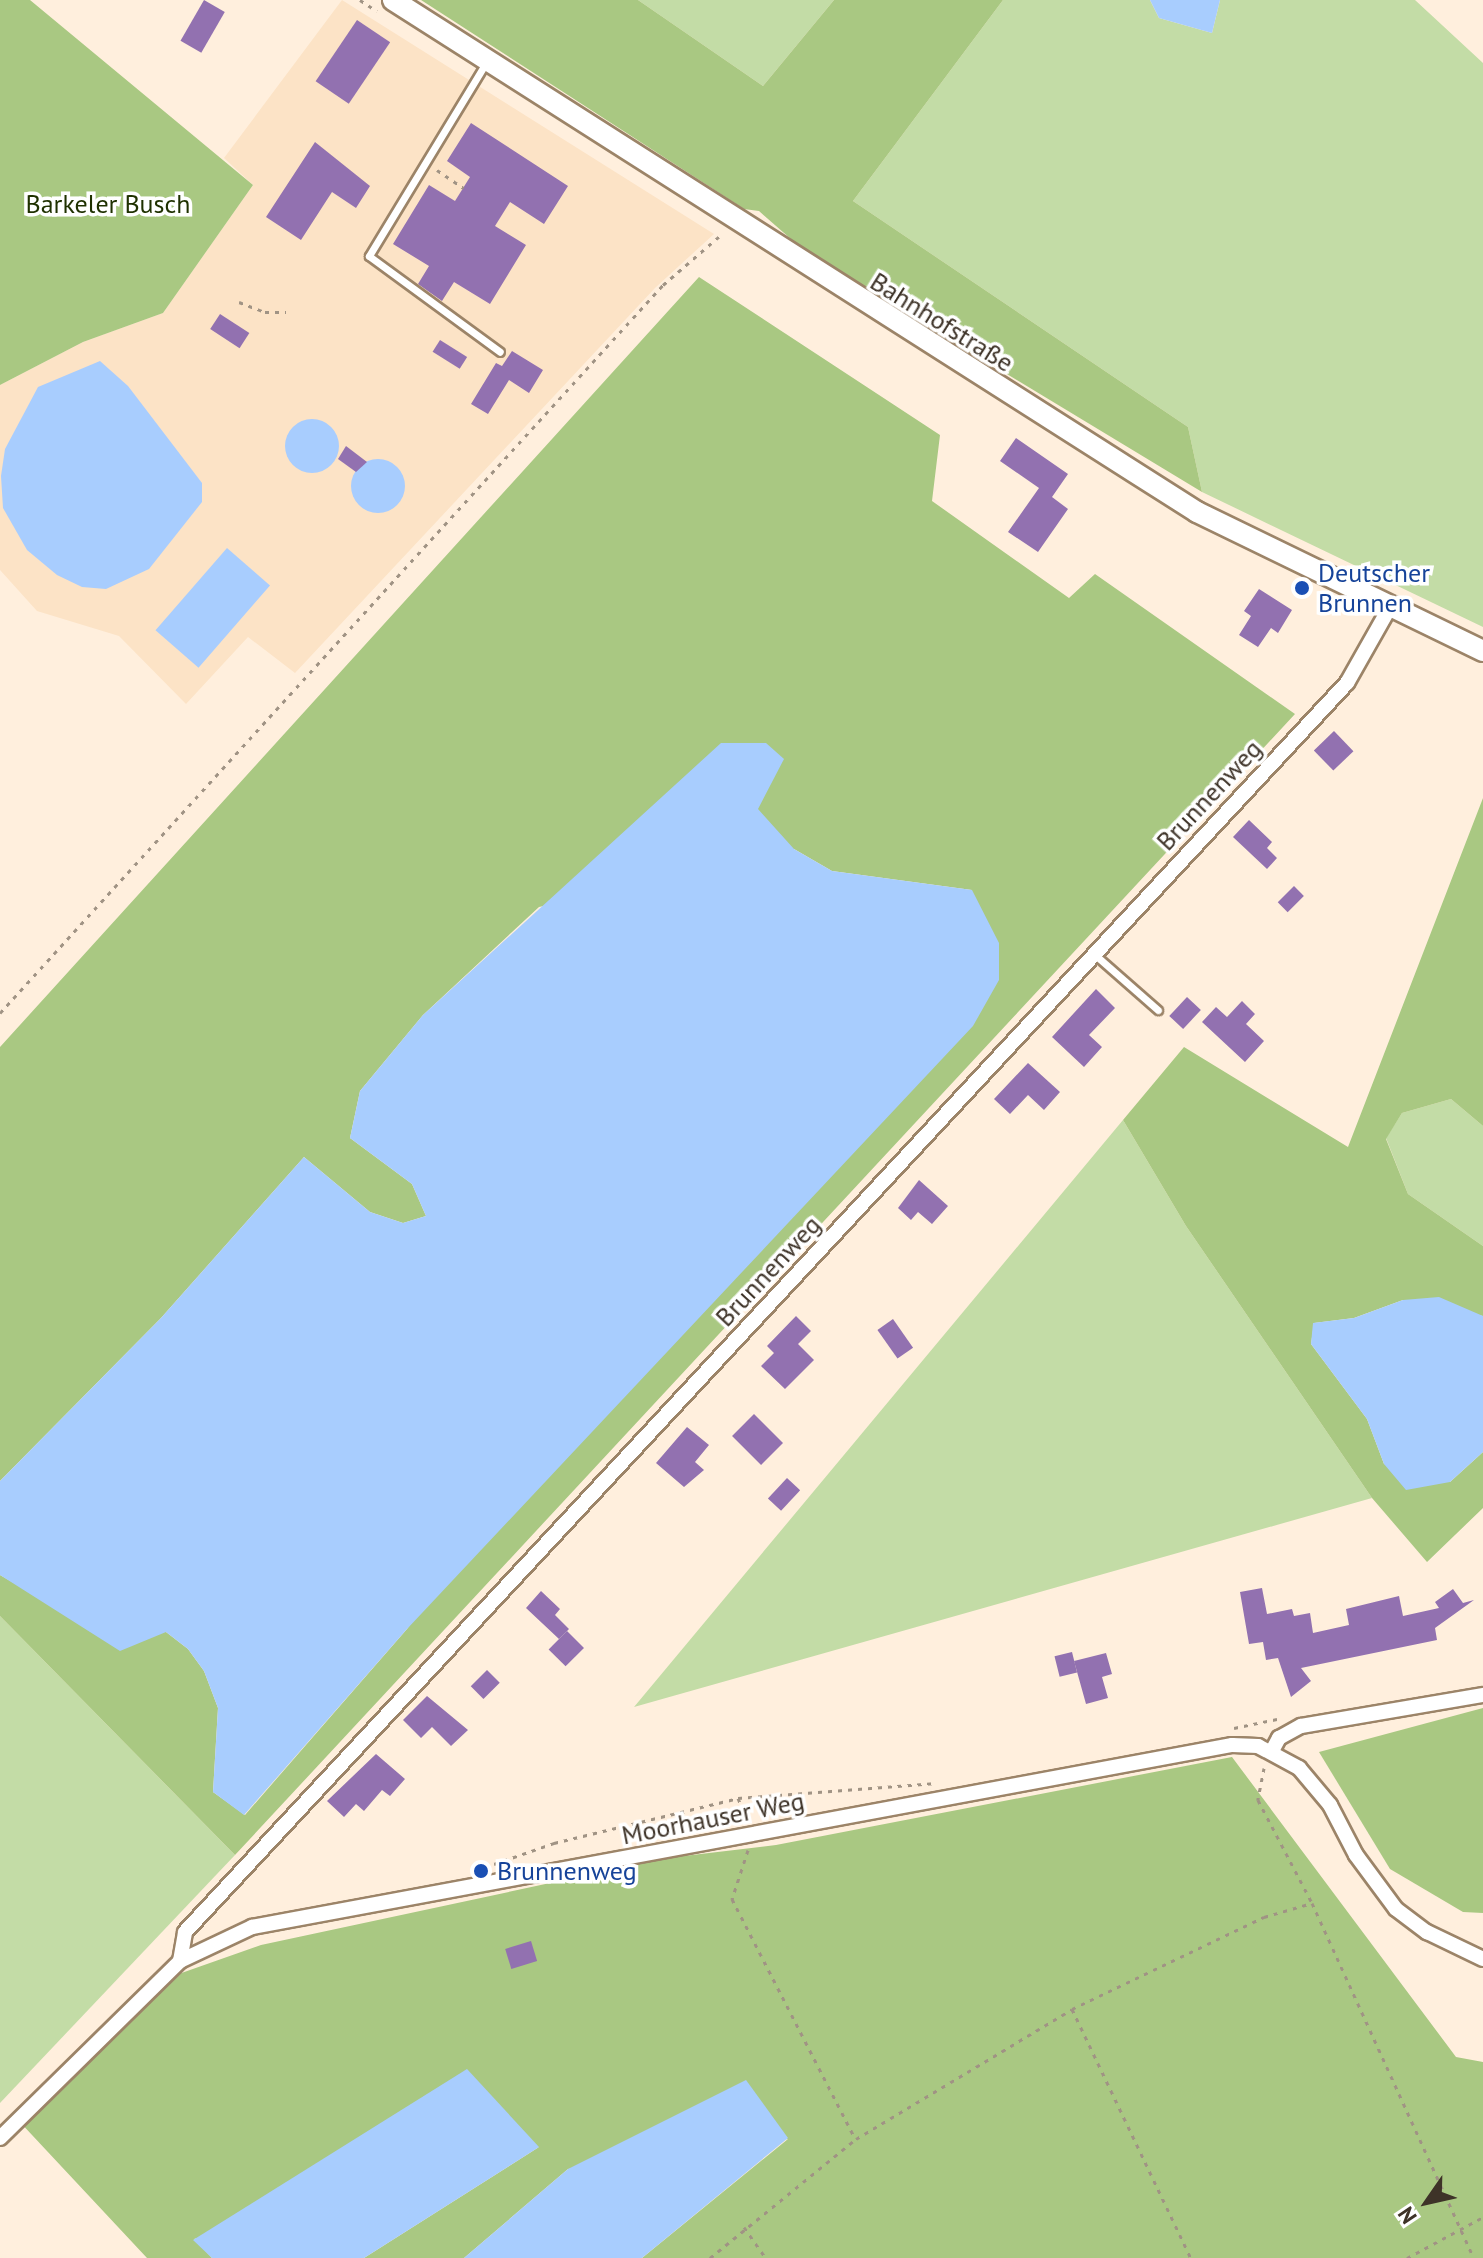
<!DOCTYPE html>
<html>
<head>
<meta charset="utf-8">
<style>
	body { margin:0 }
	#map { position:relative; width:1483px; height:2258px; overflow:hidden; background:#ffefdd; font-family:"PT Sans",sans-serif }
	div>[style] { position:absolute }
	.built>* { inset:0; background:#fce3c6 }
	.green>* { inset:0; background:#c3dca6 }
	.forest>* { inset:0; background:#a9c882 }
	.water>* { inset:0; background:#a8cdfe; transform-origin:0 0 }
	.round { border-radius:50% }
	.building>* { inset:0; background:#9271b0; transform-origin:0 0 }
	.path>* { height:3px; margin-top:-1.5px; transform-origin:0; background:repeating-linear-gradient(90deg,#a09384 0 4px,transparent 0 10px) }
	.roads { filter:drop-shadow(2px 0 #9c8468) drop-shadow(-2px 0 #9c8468) drop-shadow(0 2px #9c8468) drop-shadow(0 -2px #9c8468) }
	.lane>* { height:7px; margin:-3.5px; padding:0 3.5px; transform-origin:3.5px; border-radius:3.5px; background:#fff }
	.street>* { height:14px; margin:-7px; padding:0 7px; transform-origin:7px; border-radius:7px; background:#fff }
	.secondary>* { height:20px; margin:-10px; padding:0 10px; transform-origin:10px; border-radius:10px; background:#fff }
	.dots>* { width:22px; height:22px; translate:-50% -50%; box-sizing:border-box; border:4px solid #fff; border-radius:50% }
	span { translate:-50% -50%; white-space:nowrap; text-align:center; line-height:1.15; -webkit-text-stroke:7px #fff; paint-order:stroke }
	.park-label { font-size:26px; color:#1f3100 }
	.street-label { font-size:26px; color:#3e3328 }
	.transit-label { font-size:26px; color:#164399 }
	.left { translate:0 -50%; text-align:left }
	.north { position:absolute; left:1387px; top:2162px; width:80px; height:80px; -webkit-text-stroke:6px #fff; paint-order:stroke; rotate:236deg; font-size:22px; font-weight:700; line-height:32px; text-align:center; color:#3e3328 }
	.north::after { content:''; display:block; margin:auto; width:28px; height:36px; background:#3e3328; clip-path:polygon(50% 0,100% 100%,50% 72%,0 100%) }
</style>
</head>
<body>
<div id="map">
	<div class="built">
		<div style="clip-path:polygon(342px 0,714px 234px,655px 288px,295px 673px,248px 637px,186px 704px,119px 636px,37px 611px,0 570px,0 385px,83px 342px,163px 313px,253px 185px,224px 158px)"></div>
	</div>
	<div class="green">
		<div style="clip-path:polygon(638px 0,834px 0,763px 86px)"></div>
		<div style="clip-path:polygon(1003px 0,1150px 0,1159px 18px,1212px 33px,1220px 0,1415px 0,1483px 63px,1483px 627px,1202px 492px,1188px 427px,853px 201px)"></div>
		<div style="clip-path:polygon(1451px 1099px,1483px 1126px,1483px 1246px,1408px 1194px,1386px 1138px,1402px 1113px)"></div>
		<div style="clip-path:polygon(1123px 1120px,1186px 1226px,1372px 1498px,634px 1707px)"></div>
		<div style="clip-path:polygon(0 1616px,235px 1855px,0 2103px)"></div>
	</div>
	<div class="forest">
		<div style="clip-path:polygon(0 0,30px 0,253px 185px,163px 313px,83px 342px,0 385px)"></div>
		<div style="clip-path:polygon(421px 0,638px 0,763px 86px,834px 0,1003px 0,853px 201px,1188px 427px,1202px 492px,807px 253px,759px 211px,744px 209px)"></div>
		<div style="clip-path:polygon(699px 277px,940px 435px,932px 501px,1069px 598px,1095px 574px,1295px 714px,235px 1855px,0 1616px,0 1575px,49px 1603px,166px 1632px,188px 1649px,204px 1671px,218px 1708px,213px 1792px,245px 1815px,407px 1629px,972px 890px,832px 871px,794px 849px,539px 907px,423px 1015px,360px 1091px,350px 1138px,412px 1184px,426px 1216px,403px 1223px,370px 1212px,304px 1157px,161px 1318px,0 1481px,0 1047px)"></div>
		<div style="clip-path:polygon(1483px 798px,1483px 1126px,1451px 1099px,1402px 1113px,1386px 1139px,1408px 1194px,1483px 1246px,1483px 1316px,1403px 1300px,1354px 1318px,1314px 1323px,1311px 1344px,1367px 1419px,1384px 1464px,1450px 1482px,1483px 1452px,1483px 1508px,1427px 1562px,1372px 1498px,1186px 1226px,1123px 1120px,1184px 1047px,1348px 1147px)"></div>
		<div style="clip-path:polygon(1483px 1708px,1483px 1913px,1463px 1912px,1390px 1869px,1319px 1752px)"></div>
		<div style="clip-path:polygon(1232px 1757px,1456px 2057px,1483px 2062px,1483px 2258px,642px 2258px,788px 2139px,568px 2169px,464px 2258px,364px 2258px,539px 2147px,194px 2239px,212px 2258px,147px 2258px,18px 2120px,173px 1976px,261px 1945px,667px 1858px,776px 1845px)"></div>
	</div>
	<div class="water">
		<div style="clip-path:polygon(1150px 0,1220px 0,1212px 33px,1159px 18px)"></div>
		<div style="clip-path:polygon(100px 361px,128px 386px,202px 483px,202px 502px,149px 569px,106px 589px,82px 587px,57px 575px,27px 550px,3px 508px,1px 476px,5px 449px,38px 387px)"></div>
		<div class="round" style="left:285px;top:419px;width:54px;height:54px"></div>
		<div class="round" style="left:351px;top:459px;width:54px;height:54px"></div>
		<div style="left:227px;top:548px;width:57px;height:109px;rotate:41deg"></div>
		<div style="clip-path:polygon(721px 743px,766px 743px,784px 759px,758px 809px,794px 849px,832px 871px,972px 890px,999px 943px,999px 980px,973px 1026px,407px 1629px,244px 1815px,213px 1792px,218px 1708px,204px 1671px,188px 1649px,166px 1632px,120px 1651px,0 1575px,0 1481px,161px 1318px,304px 1157px,370px 1212px,403px 1223px,426px 1216px,412px 1184px,350px 1138px,360px 1091px,423px 1015px)"></div>
		<div style="clip-path:polygon(1439px 1297px,1483px 1316px,1483px 1452px,1450px 1482px,1406px 1490px,1384px 1464px,1367px 1419px,1311px 1344px,1313px 1323px,1354px 1318px,1403px 1300px)"></div>
		<div style="clip-path:polygon(467px 2069px,539px 2147px,364px 2258px,212px 2258px,193px 2240px)"></div>
		<div style="clip-path:polygon(746px 2080px,788px 2138px,642px 2258px,464px 2258px,568px 2169px)"></div>
	</div>
	<div class="building">
		<div style="left:204px;top:0;width:24px;height:47px;rotate:30deg"></div>
		<div style="left:357px;top:20px;width:40px;height:74px;rotate:34deg"></div>
		<div style="clip-path:polygon(471px 123px,568px 186px,544px 224px,510px 202px,495px 226px,526px 245px,490px 304px,454px 282px,442px 301px,418px 284px,429px 266px,393px 244px,429px 185px,455px 201px,470px 177px,447px 161px)"></div>
		<div style="clip-path:polygon(315px 142px,370px 186px,356px 208px,332px 192px,301px 240px,266px 217px)"></div>
		<div style="left:220px;top:314px;width:35px;height:18px;rotate:33deg"></div>
		<div style="left:440px;top:340px;width:32px;height:14px;rotate:32deg"></div>
		<div style="clip-path:polygon(512px 351px,543px 370px,529px 393px,509px 380px,488px 414px,471px 404px,496px 363px,502px 366px)"></div>
		<div style="clip-path:polygon(1016px 438px,1068px 474px,1052px 497px,1068px 509px,1038px 552px,1008px 532px,1039px 488px,1000px 461px)"></div>
		<div style="clip-path:polygon(346px 446px,367px 462px,356px 472px,338px 459px)"></div>
		<div style="clip-path:polygon(1259px 589px,1292px 610px,1278px 633px,1271px 628px,1258px 647px,1239px 635px,1251px 616px,1244px 611px)"></div>
		<div style="left:1334px;top:731px;width:28px;height:28px;rotate:46deg"></div>
		<div style="clip-path:polygon(1249px 820px,1272px 842px,1267px 848px,1277px 858px,1267px 869px,1233px 837px)"></div>
		<div style="left:1294px;top:886px;width:14px;height:23px;rotate:45deg"></div>
		<div style="clip-path:polygon(1096px 989px,1115px 1008px,1089px 1035px,1102px 1047px,1084px 1067px,1052px 1037px)"></div>
		<div style="left:1187px;top:997px;width:19px;height:26px;rotate:43deg"></div>
		<div style="clip-path:polygon(1242px 1001px,1255px 1014px,1246px 1024px,1264px 1041px,1245px 1062px,1202px 1022px,1216px 1007px,1227px 1017px)"></div>
		<div style="clip-path:polygon(1028px 1063px,1060px 1092px,1044px 1110px,1028px 1095px,1010px 1114px,994px 1099px)"></div>
		<div style="clip-path:polygon(919px 1180px,948px 1206px,932px 1224px,918px 1212px,911px 1220px,898px 1208px)"></div>
		<div style="clip-path:polygon(796px 1316px,811px 1331px,798px 1344px,814px 1360px,785px 1389px,761px 1366px,774px 1353px,767px 1346px)"></div>
		<div style="left:893px;top:1319px;width:35px;height:19px;rotate:55deg"></div>
		<div style="left:754px;top:1414px;width:41px;height:31px;rotate:45deg"></div>
		<div style="clip-path:polygon(687px 1427px,709px 1445px,695px 1462px,704px 1470px,684px 1487px,656px 1463px)"></div>
		<div style="left:787px;top:1478px;width:18px;height:28px;rotate:43deg"></div>
		<div style="clip-path:polygon(1262px 1588px,1267px 1614px,1292px 1609px,1294px 1616px,1310px 1613px,1313px 1633px,1349px 1625px,1346px 1609px,1399px 1596px,1403px 1616px,1439px 1608px,1435px 1602px,1453px 1589px,1463px 1603px,1474px 1600px,1435px 1628px,1437px 1640px,1301px 1668px,1311px 1681px,1291px 1697px,1278px 1658px,1266px 1660px,1263px 1642px,1249px 1644px,1240px 1592px)"></div>
		<div style="clip-path:polygon(541px 1591px,560px 1609px,555px 1615px,569px 1629px,559px 1639px,526px 1608px)"></div>
		<div style="left:567px;top:1631px;width:24px;height:26px;rotate:45deg"></div>
		<div style="left:1072px;top:1652px;width:21px;height:18px;rotate:76deg"></div>
		<div style="clip-path:polygon(1106px 1653px,1112px 1674px,1102px 1677px,1108px 1698px,1086px 1704px,1074px 1661px)"></div>
		<div style="left:487px;top:1670px;width:18px;height:23px;rotate:45deg"></div>
		<div style="clip-path:polygon(427px 1696px,468px 1730px,451px 1746px,432px 1727px,421px 1738px,403px 1720px)"></div>
		<div style="clip-path:polygon(376px 1754px,405px 1779px,390px 1796px,382px 1790px,364px 1811px,356px 1804px,344px 1817px,327px 1801px)"></div>
		<div style="left:531px;top:1941px;width:21px;height:27px;rotate:73deg"></div>
	</div>
	<div class="path">
		<div style="left:360px;top:0;width:20px;rotate:33deg"></div>
		<div style="left:437px;top:170px;width:32px;rotate:34deg"></div>
		<div style="left:239px;top:302px;width:28px;rotate:21deg"></div>
		<div style="left:265px;top:312px;width:21px"></div>
		<div style="left:0;top:1013px;width:985px;rotate:-47.68deg"></div>
		<div style="left:663px;top:285px;width:79px;rotate:-40.9deg"></div>
		<div style="left:1234px;top:1728px;width:44px;rotate:-11.8deg"></div>
		<div style="left:1264px;top:1768px;width:33px;rotate:101deg"></div>
		<div style="left:1258px;top:1800px;width:116px;rotate:62.3deg"></div>
		<div style="left:1312px;top:1903px;width:390px;rotate:65.5deg"></div>
		<div style="left:738px;top:1798px;width:24px;rotate:68deg"></div>
		<div style="left:748px;top:1850px;width:52px;rotate:108.1deg"></div>
		<div style="left:732px;top:1899px;width:269px;rotate:62.8deg"></div>
		<div style="left:494px;top:1864px;width:64px;rotate:-19.3deg"></div>
		<div style="left:554px;top:1843px;width:189px;rotate:-13.7deg"></div>
		<div style="left:738px;top:1798px;width:199px;rotate:-4.3deg"></div>
		<div style="left:1072px;top:2009px;width:276px;rotate:64.5deg"></div>
		<div style="left:744px;top:2227px;width:38px;rotate:55deg"></div>
		<div style="left:710px;top:2258px;width:188px;rotate:-39.2deg"></div>
		<div style="left:856px;top:2139px;width:252px;rotate:-31deg"></div>
		<div style="left:1072px;top:2009px;width:213px;rotate:-25.6deg"></div>
		<div style="left:1264px;top:1917px;width:50px;rotate:-16.3deg"></div>
		<div style="left:1407px;top:2258px;width:86px;rotate:-28.3deg"></div>
	</div>
	<div class="roads">
		<div class="lane">
			<div style="left:487px;top:61px;width:228px;rotate:121.2deg"></div>
			<div style="left:369px;top:256px;width:162px;rotate:36.2deg"></div>
			<div style="left:1094px;top:954px;width:85px;rotate:41.2deg"></div>
		</div>
		<div class="street">
			<div style="left:1272px;top:1751px;width:15px;rotate:-62deg"></div>
			<div style="left:1279px;top:1738px;width:25px;rotate:-29deg"></div>
			<div style="left:1301px;top:1726px;width:185px;rotate:-9.7deg"></div>
			<div style="left:180px;top:1961px;width:29px;rotate:-80deg"></div>
			<div style="left:185px;top:1932px;width:1706px;rotate:-47.07deg"></div>
			<div style="left:1347px;top:683px;width:87px;rotate:-60.5deg"></div>
			<div style="left:0;top:2138px;width:252px;rotate:-44.5deg"></div>
			<div style="left:180px;top:1961px;width:80px;rotate:-25.3deg"></div>
			<div style="left:252px;top:1927px;width:997px;rotate:-10.52deg"></div>
			<div style="left:1232px;top:1745px;width:26px;rotate:2deg"></div>
			<div style="left:1258px;top:1746px;width:47px;rotate:28.2deg"></div>
			<div style="left:1299px;top:1768px;width:48px;rotate:50deg"></div>
			<div style="left:1330px;top:1805px;width:56px;rotate:62.5deg"></div>
			<div style="left:1356px;top:1855px;width:67px;rotate:53.5deg"></div>
			<div style="left:1396px;top:1909px;width:39px;rotate:37deg"></div>
			<div style="left:1427px;top:1932px;width:62px;rotate:25.7deg"></div>
		</div>
		<div class="secondary">
			<div style="left:393px;top:0;width:953px;rotate:32.49deg"></div>
			<div style="left:1197px;top:512px;width:318px;rotate:25.9deg"></div>
		</div>
	</div>
	<div class="dots">
		<div style="left:1302px;top:588px;background:#1a4fb4"></div>
		<div style="left:481px;top:1871px;background:#1a4fb4"></div>
	</div>
	<div class="park-label">
		<span style="left:108px;top:204px">Barkeler Busch</span>
	</div>
	<div class="street-label">
		<span style="left:942px;top:322px;rotate:32deg">Bahnhofstraße</span>
		<span style="left:1209px;top:795px;rotate:-47deg">Brunnenweg</span>
		<span style="left:768px;top:1271px;rotate:-47deg">Brunnenweg</span>
		<span style="left:713px;top:1818px;rotate:-11deg">Moorhauser Weg</span>
	</div>
	<div class="transit-label">
		<span class="left" style="left:1318px;top:588px">Deutscher<br>Brunnen</span>
		<span class="left" style="left:497px;top:1871px">Brunnenweg</span>
	</div>
	<div class="north">N</div>
</div>
</body>
</html>
